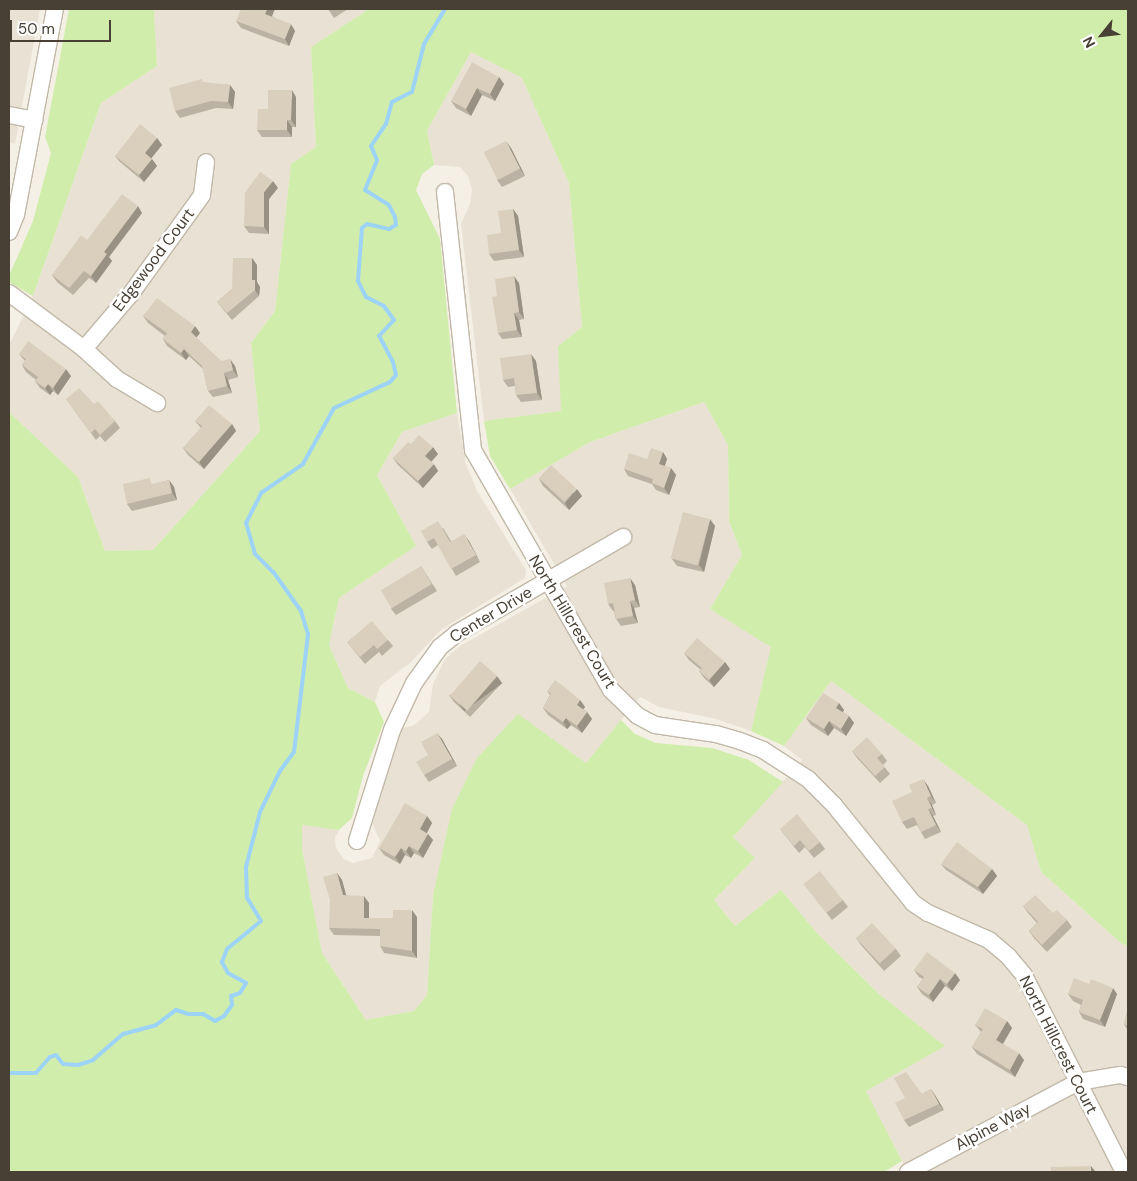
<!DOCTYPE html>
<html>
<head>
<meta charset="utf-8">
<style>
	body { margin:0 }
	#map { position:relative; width:1137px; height:1181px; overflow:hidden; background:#f5f0e6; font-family:"DM Sans",sans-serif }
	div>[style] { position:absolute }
	.residential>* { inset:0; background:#e9e2d4 }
	.green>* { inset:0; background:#d0edab }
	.stream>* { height:4px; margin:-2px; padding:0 2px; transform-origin:2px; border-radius:2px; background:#9dd3f7 }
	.roads { filter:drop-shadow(1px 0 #c1b8a8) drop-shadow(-1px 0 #c1b8a8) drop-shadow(0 1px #c1b8a8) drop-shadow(0 -1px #c1b8a8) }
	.minor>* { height:16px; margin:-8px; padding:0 8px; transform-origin:8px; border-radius:8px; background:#fff }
	.wall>* { inset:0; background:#bbb2a3 }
	.shaded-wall>* { inset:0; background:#999184; transform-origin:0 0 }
	.building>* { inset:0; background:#dacfbd; transform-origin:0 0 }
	span { translate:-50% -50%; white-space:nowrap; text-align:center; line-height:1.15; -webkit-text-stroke:5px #fff; paint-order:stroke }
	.street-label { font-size:16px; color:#484035 }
	.frame { position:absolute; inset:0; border:10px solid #484035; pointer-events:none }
	.north { position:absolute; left:1077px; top:10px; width:50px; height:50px; -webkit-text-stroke:4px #fff; paint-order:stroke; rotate:241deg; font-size:14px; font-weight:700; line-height:20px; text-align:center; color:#484035 }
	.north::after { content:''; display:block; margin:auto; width:18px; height:22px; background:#484035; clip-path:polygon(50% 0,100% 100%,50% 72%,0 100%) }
	.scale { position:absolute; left:10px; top:20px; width:101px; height:22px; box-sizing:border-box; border:2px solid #484035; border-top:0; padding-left:6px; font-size:15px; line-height:18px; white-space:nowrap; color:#484035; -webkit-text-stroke:4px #fff; paint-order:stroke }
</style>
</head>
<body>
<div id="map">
	<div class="residential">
		<div style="clip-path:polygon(9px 9px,40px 9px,15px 144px,9px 142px)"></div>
		<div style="clip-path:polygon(154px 9px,369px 9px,311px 47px,316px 147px,291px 164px,275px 311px,251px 343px,260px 431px,153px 550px,105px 551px,78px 477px,9px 412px,9px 345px,33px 296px,101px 103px,157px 66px)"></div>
		<div style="clip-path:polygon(471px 52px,522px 78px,569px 183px,582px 327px,558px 346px,562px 411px,484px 421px,461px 224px,470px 204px,472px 189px,468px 176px,460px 167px,434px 165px,427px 131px)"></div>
		<div style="clip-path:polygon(704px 402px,728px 445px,729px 521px,742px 555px,710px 609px,772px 647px,751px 731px,716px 719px,659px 707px,640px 697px,586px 763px,518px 715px,433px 895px,427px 995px,414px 1011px,366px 1020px,322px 953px,302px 849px,302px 824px,339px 830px,335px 838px,336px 848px,344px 859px,353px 863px,372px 858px,380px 841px,370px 818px,400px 729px,414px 725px,429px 712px,433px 684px,445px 659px,460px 646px,567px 586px,510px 489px,590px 442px)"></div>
		<div style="clip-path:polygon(457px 413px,466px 464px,477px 491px,526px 570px,525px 578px,442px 629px,411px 662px,380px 686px,375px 702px,348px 688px,329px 645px,339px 598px,416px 546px,377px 475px,402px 432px)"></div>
		<div style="clip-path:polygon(831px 681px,1027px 825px,1041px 872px,1122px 944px,1128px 946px,1128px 1172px,908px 1172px,865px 1091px,944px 1046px,879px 994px,817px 933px,781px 890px,735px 926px,714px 900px,755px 858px,733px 837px,802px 760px,784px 746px)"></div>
	</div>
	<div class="green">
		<div style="clip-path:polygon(69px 9px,154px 9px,157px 66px,101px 103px,33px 296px,9px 282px,9px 276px,33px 221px,51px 153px,45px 137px)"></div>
		<div style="clip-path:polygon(369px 9px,1128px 9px,1128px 946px,1122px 944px,1041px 872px,1027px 825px,831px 681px,784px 746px,751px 731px,771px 647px,710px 609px,742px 555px,729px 521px,728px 445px,704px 402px,590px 442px,510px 489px,490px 456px,484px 421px,561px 411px,558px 346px,582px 327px,569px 183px,522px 78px,471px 52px,427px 131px,434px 165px,422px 174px,416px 190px,440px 239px,457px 413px,402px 432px,377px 475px,416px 546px,339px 598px,329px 645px,348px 688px,375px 702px,384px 722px,363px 776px,352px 818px,339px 830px,302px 825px,302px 849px,322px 953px,366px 1020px,414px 1011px,427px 995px,433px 895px,452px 809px,477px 758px,518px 714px,586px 763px,621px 720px,635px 734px,656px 743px,712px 748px,749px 760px,783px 782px,733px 837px,755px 858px,714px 900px,735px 926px,781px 890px,817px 933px,879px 994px,945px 1046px,866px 1091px,902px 1161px,884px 1172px,9px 1172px,9px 412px,78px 477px,105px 551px,153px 550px,260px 431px,251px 343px,275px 311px,291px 164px,316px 147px,311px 47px)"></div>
	</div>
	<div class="stream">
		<div style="left:9px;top:1073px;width:27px"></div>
		<div style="left:36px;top:1073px;width:21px;rotate:-49deg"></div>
		<div style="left:50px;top:1057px;width:6px;rotate:-18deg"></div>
		<div style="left:56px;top:1055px;width:11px;rotate:52deg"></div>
		<div style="left:63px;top:1064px;width:15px;rotate:4deg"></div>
		<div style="left:78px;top:1065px;width:16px;rotate:-18deg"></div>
		<div style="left:93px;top:1060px;width:40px;rotate:-41deg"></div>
		<div style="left:123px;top:1034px;width:34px;rotate:-15deg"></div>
		<div style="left:156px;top:1025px;width:25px;rotate:-37deg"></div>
		<div style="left:176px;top:1010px;width:13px;rotate:18deg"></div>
		<div style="left:188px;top:1014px;width:15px"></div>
		<div style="left:203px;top:1014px;width:14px;rotate:30deg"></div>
		<div style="left:215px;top:1021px;width:10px;rotate:-29deg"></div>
		<div style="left:224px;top:1016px;width:14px;rotate:-54deg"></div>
		<div style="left:232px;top:1005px;width:9px;rotate:-96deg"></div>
		<div style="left:231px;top:996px;width:9px;rotate:-18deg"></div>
		<div style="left:240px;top:993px;width:12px;rotate:-59deg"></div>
		<div style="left:246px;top:983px;width:21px;rotate:-151deg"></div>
		<div style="left:228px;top:973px;width:13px;rotate:-119deg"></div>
		<div style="left:222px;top:962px;width:14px;rotate:-69deg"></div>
		<div style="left:227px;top:949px;width:44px;rotate:-39.5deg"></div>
		<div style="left:261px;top:921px;width:27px;rotate:-121deg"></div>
		<div style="left:247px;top:898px;width:31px;rotate:-92deg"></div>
		<div style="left:246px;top:867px;width:57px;rotate:-75.7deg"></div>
		<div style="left:260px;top:812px;width:46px;rotate:-64deg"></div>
		<div style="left:280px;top:771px;width:24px;rotate:-54deg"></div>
		<div style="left:294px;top:752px;width:119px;rotate:-83.2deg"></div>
		<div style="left:308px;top:634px;width:24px;rotate:-107deg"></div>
		<div style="left:301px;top:611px;width:47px;rotate:-125.4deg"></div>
		<div style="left:274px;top:573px;width:27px;rotate:-135deg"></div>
		<div style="left:255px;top:554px;width:32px;rotate:-106deg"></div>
		<div style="left:246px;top:523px;width:34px;rotate:-63deg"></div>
		<div style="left:261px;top:493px;width:51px;rotate:-34.6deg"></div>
		<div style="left:303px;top:464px;width:64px;rotate:-61deg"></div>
		<div style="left:334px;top:408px;width:62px;rotate:-24.9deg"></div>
		<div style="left:390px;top:382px;width:9px;rotate:-49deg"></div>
		<div style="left:396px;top:375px;width:13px;rotate:-103deg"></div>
		<div style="left:393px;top:362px;width:30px;rotate:-118deg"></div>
		<div style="left:379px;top:336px;width:22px;rotate:-47deg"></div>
		<div style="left:394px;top:320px;width:17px;rotate:-126deg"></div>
		<div style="left:384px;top:306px;width:20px;rotate:-153deg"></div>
		<div style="left:366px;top:297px;width:18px;rotate:-117deg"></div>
		<div style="left:358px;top:281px;width:53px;rotate:-85.7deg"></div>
		<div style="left:362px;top:228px;width:6px;rotate:-39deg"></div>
		<div style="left:367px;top:224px;width:23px;rotate:13deg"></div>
		<div style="left:389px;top:229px;width:8px;rotate:-30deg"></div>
		<div style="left:396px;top:225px;width:8px;rotate:-97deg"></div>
		<div style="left:395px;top:217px;width:13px;rotate:-117deg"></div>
		<div style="left:389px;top:205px;width:28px;rotate:-148deg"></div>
		<div style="left:365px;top:190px;width:32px;rotate:-68deg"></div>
		<div style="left:377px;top:160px;width:15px;rotate:-113deg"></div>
		<div style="left:371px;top:146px;width:27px;rotate:-56deg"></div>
		<div style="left:386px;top:124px;width:23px;rotate:-75deg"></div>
		<div style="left:392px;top:102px;width:22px;rotate:-27deg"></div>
		<div style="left:412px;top:92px;width:49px;rotate:-76deg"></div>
		<div style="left:424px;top:44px;width:41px;rotate:-59deg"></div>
	</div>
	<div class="roads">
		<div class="minor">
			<div style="left:9px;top:115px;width:26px;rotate:11deg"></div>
			<div style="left:445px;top:192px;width:260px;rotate:83.8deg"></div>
			<div style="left:473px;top:450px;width:277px;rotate:60.1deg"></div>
			<div style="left:611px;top:690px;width:37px;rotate:44deg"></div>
			<div style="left:638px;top:716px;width:19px;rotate:28deg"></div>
			<div style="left:655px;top:725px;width:62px;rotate:8.4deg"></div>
			<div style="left:716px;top:734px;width:25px;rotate:16deg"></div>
			<div style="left:740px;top:741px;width:25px;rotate:21deg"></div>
			<div style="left:763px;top:750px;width:54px;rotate:32.8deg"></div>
			<div style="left:808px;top:779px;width:37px;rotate:45deg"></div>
			<div style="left:834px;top:805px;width:126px;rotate:51.1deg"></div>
			<div style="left:913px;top:903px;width:18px;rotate:34deg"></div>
			<div style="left:928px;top:913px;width:67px;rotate:23.9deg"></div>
			<div style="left:989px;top:940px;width:25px;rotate:40deg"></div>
			<div style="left:1008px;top:956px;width:25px;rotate:50deg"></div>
			<div style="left:1024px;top:975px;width:221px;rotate:63.1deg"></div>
			<div style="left:9px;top:232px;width:18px;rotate:-68deg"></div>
			<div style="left:16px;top:215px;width:210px;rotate:-79.3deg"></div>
			<div style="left:9px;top:293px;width:94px;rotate:36.7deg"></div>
			<div style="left:84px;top:349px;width:45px;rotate:42.3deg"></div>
			<div style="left:117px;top:379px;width:47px;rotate:31deg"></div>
			<div style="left:84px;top:349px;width:71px;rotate:-49.6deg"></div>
			<div style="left:130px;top:295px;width:123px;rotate:-54.2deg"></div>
			<div style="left:202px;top:195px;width:33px;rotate:-83deg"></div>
			<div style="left:357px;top:841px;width:116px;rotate:-72.5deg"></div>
			<div style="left:392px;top:730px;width:52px;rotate:-64.9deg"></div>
			<div style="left:414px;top:683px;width:44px;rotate:-54.2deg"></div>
			<div style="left:440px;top:647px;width:22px;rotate:-39deg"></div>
			<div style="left:457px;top:633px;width:192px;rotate:-30deg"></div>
			<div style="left:908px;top:1172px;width:192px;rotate:-27.9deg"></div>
			<div style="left:1078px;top:1082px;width:43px;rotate:-9.5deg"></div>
			<div style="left:1120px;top:1075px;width:8px;rotate:14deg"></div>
		</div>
	</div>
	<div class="wall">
		<div style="clip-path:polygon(328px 9px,348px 9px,334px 18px)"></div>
		<div style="clip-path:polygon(272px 16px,295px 31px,289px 46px,241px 28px,236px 21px)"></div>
		<div style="clip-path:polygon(499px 77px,504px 84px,495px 101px,482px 95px,471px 116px,456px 108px,451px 101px)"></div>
		<div style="clip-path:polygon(205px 83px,230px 85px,235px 92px,233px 109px,216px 108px,180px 118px,175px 111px)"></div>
		<div style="clip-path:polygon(296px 97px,296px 127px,292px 127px,292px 137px,262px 137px,257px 130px,268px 109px)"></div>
		<div style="clip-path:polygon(157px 138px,162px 145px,151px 158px,157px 166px,144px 182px,120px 162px,115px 156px)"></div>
		<div style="clip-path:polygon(511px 148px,525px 176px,502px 187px,497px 180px)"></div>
		<div style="clip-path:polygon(278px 188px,269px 199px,269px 234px,249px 233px,244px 226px)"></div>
		<div style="clip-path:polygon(513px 209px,518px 216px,524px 257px,494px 261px,489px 254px,501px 233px)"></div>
		<div style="clip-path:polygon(142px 213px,109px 257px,112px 261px,96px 283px,89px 278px,73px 295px,57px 282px,52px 275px,87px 240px)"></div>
		<div style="clip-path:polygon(252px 258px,257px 265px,257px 282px,260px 287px,259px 296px,232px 320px,217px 302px,232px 289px)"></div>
		<div style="clip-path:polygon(519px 283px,524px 319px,519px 320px,522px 337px,502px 339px,498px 333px,497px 296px)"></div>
		<div style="clip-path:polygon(143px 316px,200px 333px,196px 338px,221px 361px,235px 366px,238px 377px,228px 380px,232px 393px,213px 397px,208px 391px,203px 369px,189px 356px,186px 360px,167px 346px,163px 339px,165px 336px,148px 323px)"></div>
		<div style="clip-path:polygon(19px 354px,71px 376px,58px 395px,53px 391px,50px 395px,40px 388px,35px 381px,36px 380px,26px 372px,22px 365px,25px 361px)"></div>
		<div style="clip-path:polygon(536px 361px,542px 400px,521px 402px,516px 395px,515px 386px,508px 387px,503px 380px)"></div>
		<div style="clip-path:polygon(66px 399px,94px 404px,115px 421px,120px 428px,105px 442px,100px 436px,96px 440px)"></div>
		<div style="clip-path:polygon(195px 421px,232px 424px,236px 431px,204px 469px,188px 455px,183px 448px,201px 428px)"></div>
		<div style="clip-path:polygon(411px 444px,438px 454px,431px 462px,438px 471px,423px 488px,398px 465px,393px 458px)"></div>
		<div style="clip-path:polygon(663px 452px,667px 459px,665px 466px,671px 468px,676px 475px,669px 495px,656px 490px,652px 484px,628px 476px,624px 469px)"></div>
		<div style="clip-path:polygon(539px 479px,582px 496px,569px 510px,543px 486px)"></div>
		<div style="clip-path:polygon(169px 480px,174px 487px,177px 500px,132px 511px,127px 504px,154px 484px)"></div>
		<div style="clip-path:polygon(715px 526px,704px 572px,677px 566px,672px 559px)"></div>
		<div style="clip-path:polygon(443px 528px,451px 541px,469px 541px,480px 562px,456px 576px,438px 545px,432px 549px,427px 542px)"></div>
		<div style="clip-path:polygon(421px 566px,437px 591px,396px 615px,391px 609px)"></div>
		<div style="clip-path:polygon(635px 585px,640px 607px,634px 608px,638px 623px,621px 626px,616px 619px,614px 611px,613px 611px,608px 604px)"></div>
		<div style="clip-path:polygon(388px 640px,393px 646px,382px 656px,379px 652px,365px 664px,347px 642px)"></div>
		<div style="clip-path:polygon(684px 653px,725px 662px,730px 669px,714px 687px,704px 678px,699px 671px,701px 670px,689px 660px)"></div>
		<div style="clip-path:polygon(502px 683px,470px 717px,454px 702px,449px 695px)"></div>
		<div style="clip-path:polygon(547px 691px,580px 700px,585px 707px,583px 709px,587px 712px,592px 719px,582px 733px,571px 725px,567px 729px,548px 715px,543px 708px,550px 695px)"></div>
		<div style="clip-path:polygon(839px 703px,844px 710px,843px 712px,849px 716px,854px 723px,846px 736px,834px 728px,828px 736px,811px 725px,806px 718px)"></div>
		<div style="clip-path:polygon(442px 739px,457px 766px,429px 782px,424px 775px)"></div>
		<div style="clip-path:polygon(852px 751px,882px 754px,887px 761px,883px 765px,890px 774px,880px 783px,857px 758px)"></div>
		<div style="clip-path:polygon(928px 786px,936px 803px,932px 805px,936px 815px,933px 816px,941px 832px,925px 839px,917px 825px,907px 829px,902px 822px)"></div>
		<div style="clip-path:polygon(427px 816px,432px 823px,427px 833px,433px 840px,423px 858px,414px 853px,411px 858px,405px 855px,400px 864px,384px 855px,379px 848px)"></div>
		<div style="clip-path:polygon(780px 829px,820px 842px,825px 849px,814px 858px,805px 847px,799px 853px)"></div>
		<div style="clip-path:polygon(941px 864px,992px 869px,997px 876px,983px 894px,946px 870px)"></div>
		<div style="clip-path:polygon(337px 873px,342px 880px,346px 895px,369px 903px,369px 918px,393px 918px,417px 917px,417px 958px,384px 953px,380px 946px,380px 936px,334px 935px,329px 928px)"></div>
		<div style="clip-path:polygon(804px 884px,843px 900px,848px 907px,832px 920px)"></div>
		<div style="clip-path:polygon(1023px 906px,1053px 913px,1067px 920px,1072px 927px,1047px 952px,1034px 938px,1029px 931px,1037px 923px,1028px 913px)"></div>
		<div style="clip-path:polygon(856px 938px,896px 949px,901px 956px,884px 971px,861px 945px)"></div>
		<div style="clip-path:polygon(914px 970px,960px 980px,952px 991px,945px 986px,933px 1002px,922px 994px,917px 987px,923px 979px,919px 977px)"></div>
		<div style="clip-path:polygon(1089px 984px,1117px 994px,1105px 1027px,1083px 1019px,1079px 1012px,1081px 1005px,1073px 1001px,1068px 994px)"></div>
		<div style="clip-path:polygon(1128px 1008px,1128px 1031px,1124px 1024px)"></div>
		<div style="clip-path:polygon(1007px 1021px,1012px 1028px,1003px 1044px,1024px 1060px,1015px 1077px,977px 1054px,972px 1047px,981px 1032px,975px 1025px)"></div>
		<div style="clip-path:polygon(931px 1089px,944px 1110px,909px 1127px,904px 1120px,922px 1094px)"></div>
	</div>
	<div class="shaded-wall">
		<div style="clip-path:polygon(267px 9px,275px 9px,270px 21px,265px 14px)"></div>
		<div style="clip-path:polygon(291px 24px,295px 31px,289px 46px,285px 39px)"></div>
		<div style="clip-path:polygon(499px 77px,504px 84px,495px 101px,490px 94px)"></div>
		<div style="clip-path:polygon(230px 85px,235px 92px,233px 109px,228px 102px)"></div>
		<div style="clip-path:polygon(477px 88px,482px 95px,471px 116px,466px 109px)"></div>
		<div style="clip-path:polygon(292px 90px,296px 97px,296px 127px,291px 120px)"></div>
		<div style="clip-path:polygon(287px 120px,292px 127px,292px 137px,287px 130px)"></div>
		<div style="clip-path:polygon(157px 138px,162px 145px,150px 160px,145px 153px)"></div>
		<div style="clip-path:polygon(506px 141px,511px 148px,525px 176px,520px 169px)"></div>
		<div style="clip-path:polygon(152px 159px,157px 166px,144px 182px,139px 175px)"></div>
		<div style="clip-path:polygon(273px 181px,278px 188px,269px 199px,269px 234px,264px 227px,264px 192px)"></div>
		<div style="clip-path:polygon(138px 206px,142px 213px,109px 257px,112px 261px,96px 283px,91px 276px,104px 252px)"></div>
		<div style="clip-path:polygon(513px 209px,518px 216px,524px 257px,519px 250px)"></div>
		<div style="clip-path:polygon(252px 258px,257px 265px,257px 282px,260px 287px,259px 296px,255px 290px,252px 280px)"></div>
		<div style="clip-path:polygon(514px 276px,519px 283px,524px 319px,519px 312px)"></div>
		<div style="clip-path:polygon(514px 313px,519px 320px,522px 337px,517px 330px)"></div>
		<div style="clip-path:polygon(195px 326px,200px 333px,195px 339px,191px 332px)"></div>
		<div style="clip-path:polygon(184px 349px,189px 356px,186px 360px,181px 353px)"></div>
		<div style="clip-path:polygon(531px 354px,536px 361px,542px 400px,537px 393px)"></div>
		<div style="clip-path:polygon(230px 359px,235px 366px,238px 377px,233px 370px)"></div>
		<div style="clip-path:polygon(66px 369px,71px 376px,58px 395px,53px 388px)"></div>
		<div style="clip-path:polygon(224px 373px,228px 380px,232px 393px,227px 386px)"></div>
		<div style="clip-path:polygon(48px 384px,53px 391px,50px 395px,45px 388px)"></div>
		<div style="clip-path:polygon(232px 424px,236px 431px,204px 469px,199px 462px)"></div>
		<div style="clip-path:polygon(433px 447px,438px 454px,430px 463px,425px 456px)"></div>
		<div style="clip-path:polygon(663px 452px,667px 459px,663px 471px,659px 464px)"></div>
		<div style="clip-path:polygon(434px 464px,438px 471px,423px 488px,418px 481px)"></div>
		<div style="clip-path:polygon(671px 468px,676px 475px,669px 495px,664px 488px)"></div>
		<div style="clip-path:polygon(169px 480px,174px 487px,177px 500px,172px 493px)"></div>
		<div style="clip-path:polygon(577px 489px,582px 496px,569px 510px,565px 503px)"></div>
		<div style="clip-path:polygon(710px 519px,715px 526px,704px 572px,699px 565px)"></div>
		<div style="clip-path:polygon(464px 534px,469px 541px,480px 562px)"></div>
		<div style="clip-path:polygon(630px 578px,635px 585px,640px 607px,635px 600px)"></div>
		<div style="clip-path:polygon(630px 601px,634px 608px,638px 623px,633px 616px)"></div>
		<div style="clip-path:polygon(725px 662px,730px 669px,714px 687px,709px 680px)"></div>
		<div style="left:497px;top:676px;width:9px;height:47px;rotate:54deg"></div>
		<div style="clip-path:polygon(580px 700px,585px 707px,581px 712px,577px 705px)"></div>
		<div style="clip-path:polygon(839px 703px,844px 710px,841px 715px,836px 708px)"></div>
		<div style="clip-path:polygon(587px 712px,592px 719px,582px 733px,577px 726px)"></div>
		<div style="clip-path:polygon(849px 716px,854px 723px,846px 736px,841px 729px)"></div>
		<div style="clip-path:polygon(566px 718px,571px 725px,567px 729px,563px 722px)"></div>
		<div style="clip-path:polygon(829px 721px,834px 728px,828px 736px,824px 729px)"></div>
		<div style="clip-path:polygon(437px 733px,442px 739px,457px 766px,452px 759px)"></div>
		<div style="clip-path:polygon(923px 779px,928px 786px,936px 803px,931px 796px)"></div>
		<div style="clip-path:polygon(927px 798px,932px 805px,936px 815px,932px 808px)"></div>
		<div style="clip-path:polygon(928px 809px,933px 816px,941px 832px,936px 825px)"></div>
		<div style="clip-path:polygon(427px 816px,432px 823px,425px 836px,420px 829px)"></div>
		<div style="clip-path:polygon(428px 834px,433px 840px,423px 858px,418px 851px)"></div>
		<div style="clip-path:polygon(409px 846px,414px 853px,411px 858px,406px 851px)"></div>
		<div style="clip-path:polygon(401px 848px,405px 855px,400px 864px,395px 857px)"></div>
		<div style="clip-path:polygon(992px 869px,997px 876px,983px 894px,978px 887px)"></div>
		<div style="clip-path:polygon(337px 873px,342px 880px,348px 902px,343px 895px)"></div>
		<div style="clip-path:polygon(364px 896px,369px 903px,369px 925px,364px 918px)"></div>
		<div style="clip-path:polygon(412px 910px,417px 917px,417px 958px,412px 951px)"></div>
		<div style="clip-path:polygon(955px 973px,960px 980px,952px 991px,947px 984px)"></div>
		<div style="clip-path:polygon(940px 979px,945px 986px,933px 1002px,929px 995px)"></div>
		<div style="clip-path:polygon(1113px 988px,1117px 994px,1105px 1027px,1100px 1020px)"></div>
		<div style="clip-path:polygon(1007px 1021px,1012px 1028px,1001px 1047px,996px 1040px)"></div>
		<div style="clip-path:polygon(1019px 1053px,1024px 1060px,1015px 1077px,1010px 1070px)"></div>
		<div style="clip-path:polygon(931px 1089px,935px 1095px,944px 1110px,939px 1104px)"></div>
		<div style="clip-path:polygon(1091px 1166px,1096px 1172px,1091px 1172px)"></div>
	</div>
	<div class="building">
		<div style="clip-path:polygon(241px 9px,267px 9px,265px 14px,291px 24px,285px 39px,236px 21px)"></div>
		<div style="clip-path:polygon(472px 62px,499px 77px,490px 94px,477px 88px,466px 109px,451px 101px)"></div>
		<div style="clip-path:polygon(202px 79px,203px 82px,230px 85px,228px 102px,211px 101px,175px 111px,169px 88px)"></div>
		<div style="clip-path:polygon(268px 90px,292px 90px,291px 120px,287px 120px,287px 130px,257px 130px,258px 109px,268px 109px)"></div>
		<div style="clip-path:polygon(140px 124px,157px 138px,145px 153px,152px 159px,139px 175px,115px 156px)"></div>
		<div style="left:506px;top:141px;width:31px;height:25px;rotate:63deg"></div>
		<div style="clip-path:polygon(260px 172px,273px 181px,264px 192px,264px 227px,244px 226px,245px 193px)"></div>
		<div style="clip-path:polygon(122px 194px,138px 206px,104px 252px,107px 254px,91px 276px,84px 271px,69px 288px,52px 275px,81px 235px,87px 240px)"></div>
		<div style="clip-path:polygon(513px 209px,519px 250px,489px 254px,487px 235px,501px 233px,498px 211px)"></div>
		<div style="clip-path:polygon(233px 258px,252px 258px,252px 280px,255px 280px,255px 290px,227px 313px,217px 302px,232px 289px)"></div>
		<div style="clip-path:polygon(514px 276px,519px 312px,514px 313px,517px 330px,498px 333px,492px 297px,497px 296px,495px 279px)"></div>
		<div style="clip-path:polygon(157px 298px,195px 326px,191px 332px,221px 361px,230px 359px,233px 370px,224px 373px,227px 386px,208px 391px,202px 366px,184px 349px,181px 353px,163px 339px,167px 333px,143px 316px)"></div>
		<div style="clip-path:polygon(28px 341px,66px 369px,53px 388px,48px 384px,45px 388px,35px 381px,38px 377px,22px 365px,26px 359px,19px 354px)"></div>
		<div style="clip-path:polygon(531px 354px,537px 393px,516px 395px,514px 378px,503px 380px,500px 358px)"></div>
		<div style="clip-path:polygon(79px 388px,94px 404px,98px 401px,115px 421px,100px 435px,95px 429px,91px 433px,66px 399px)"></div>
		<div style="clip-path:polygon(209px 405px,232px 424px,199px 462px,183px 448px,202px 426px,195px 421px)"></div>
		<div style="clip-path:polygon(419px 435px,433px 447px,425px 456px,434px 464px,418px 481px,393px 458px,408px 442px,411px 444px)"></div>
		<div style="clip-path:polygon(651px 448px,663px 452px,659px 464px,671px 468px,664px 488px,652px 483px,653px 479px,624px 469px,629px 453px,647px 459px)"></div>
		<div style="left:551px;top:465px;width:35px;height:18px;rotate:43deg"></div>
		<div style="clip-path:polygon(150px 478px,151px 484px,169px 480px,172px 493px,127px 504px,123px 484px)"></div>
		<div style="left:683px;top:512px;width:28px;height:48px;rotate:15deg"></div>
		<div style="clip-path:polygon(438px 521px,450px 542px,464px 534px,476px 555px,451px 569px,434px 538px,427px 542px,421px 531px)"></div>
		<div style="left:421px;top:566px;width:21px;height:47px;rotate:59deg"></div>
		<div style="clip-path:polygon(630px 578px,635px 600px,630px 601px,633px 616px,616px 619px,613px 603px,608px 604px,604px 583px)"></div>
		<div style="clip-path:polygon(372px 621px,388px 640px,377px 649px,374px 645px,360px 657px,347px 642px)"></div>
		<div style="clip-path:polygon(697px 638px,725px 662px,709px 680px,699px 671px,702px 668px,684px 653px)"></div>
		<div style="left:480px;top:661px;width:23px;height:46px;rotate:41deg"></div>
		<div style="clip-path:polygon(555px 680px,572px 693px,580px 700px,577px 705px,587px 712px,577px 726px,566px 718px,563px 722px,543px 708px,551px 694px,547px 691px)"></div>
		<div style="clip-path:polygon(823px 693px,839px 703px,836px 708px,849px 716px,841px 729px,829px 721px,824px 729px,806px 718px)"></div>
		<div style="clip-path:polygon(437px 733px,452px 759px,424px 775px,416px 762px,428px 755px,421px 742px)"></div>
		<div style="clip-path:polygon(867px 737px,882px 754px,877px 758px,885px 767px,875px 776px,852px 751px)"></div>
		<div style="clip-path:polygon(923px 779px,931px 796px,927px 798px,932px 808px,928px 809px,936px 825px,921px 832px,914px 817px,902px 822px,892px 801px,912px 792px,909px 785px)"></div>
		<div style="clip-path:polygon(405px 803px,427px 816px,420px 829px,428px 834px,418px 851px,409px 846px,406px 851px,401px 848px,395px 857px,379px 848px)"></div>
		<div style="clip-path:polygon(797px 814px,820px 842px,809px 851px,800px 840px,794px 846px,780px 829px)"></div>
		<div style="clip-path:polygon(957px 842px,992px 869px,978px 887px,941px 864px)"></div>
		<div style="left:820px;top:871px;width:37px;height:21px;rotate:52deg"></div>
		<div style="clip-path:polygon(337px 873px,343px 895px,364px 896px,364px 918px,393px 918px,393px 910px,412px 910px,412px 951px,380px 946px,380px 929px,329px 928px,330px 900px,323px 877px)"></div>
		<div style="clip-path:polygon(1035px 895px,1053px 913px,1057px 910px,1067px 920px,1042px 945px,1029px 931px,1038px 922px,1023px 906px)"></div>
		<div style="left:872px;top:923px;width:35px;height:22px;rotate:47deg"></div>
		<div style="clip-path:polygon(927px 952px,955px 973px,947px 984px,940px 979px,929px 995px,917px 987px,924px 977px,914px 970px)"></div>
		<div style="clip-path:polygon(1074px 978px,1089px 984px,1091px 979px,1113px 988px,1100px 1020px,1079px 1012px,1083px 1000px,1068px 994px)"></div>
		<div style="clip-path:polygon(985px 1008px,1007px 1021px,996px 1040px,1019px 1053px,1010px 1070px,972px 1047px,983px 1029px,975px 1025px)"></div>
		<div style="clip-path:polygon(1128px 1008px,1128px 1026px,1124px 1024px)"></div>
		<div style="clip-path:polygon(906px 1072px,922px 1094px,931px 1089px,939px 1104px,904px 1120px,895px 1103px,905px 1098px,894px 1078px)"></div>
		<div style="clip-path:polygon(1091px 1166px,1091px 1172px,1051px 1172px,1051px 1167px)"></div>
	</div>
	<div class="street-label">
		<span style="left:154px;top:260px;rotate:-53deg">Edgewood Court</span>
		<span style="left:491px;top:615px;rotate:-31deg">Center Drive</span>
		<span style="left:572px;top:622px;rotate:59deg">North Hillcrest Court</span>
		<span style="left:1058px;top:1045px;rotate:63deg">North Hillcrest Court</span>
		<span style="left:993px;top:1127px;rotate:-28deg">Alpine Way</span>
	</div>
	<div class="frame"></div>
	<div class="north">N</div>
	<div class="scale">50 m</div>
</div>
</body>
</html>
